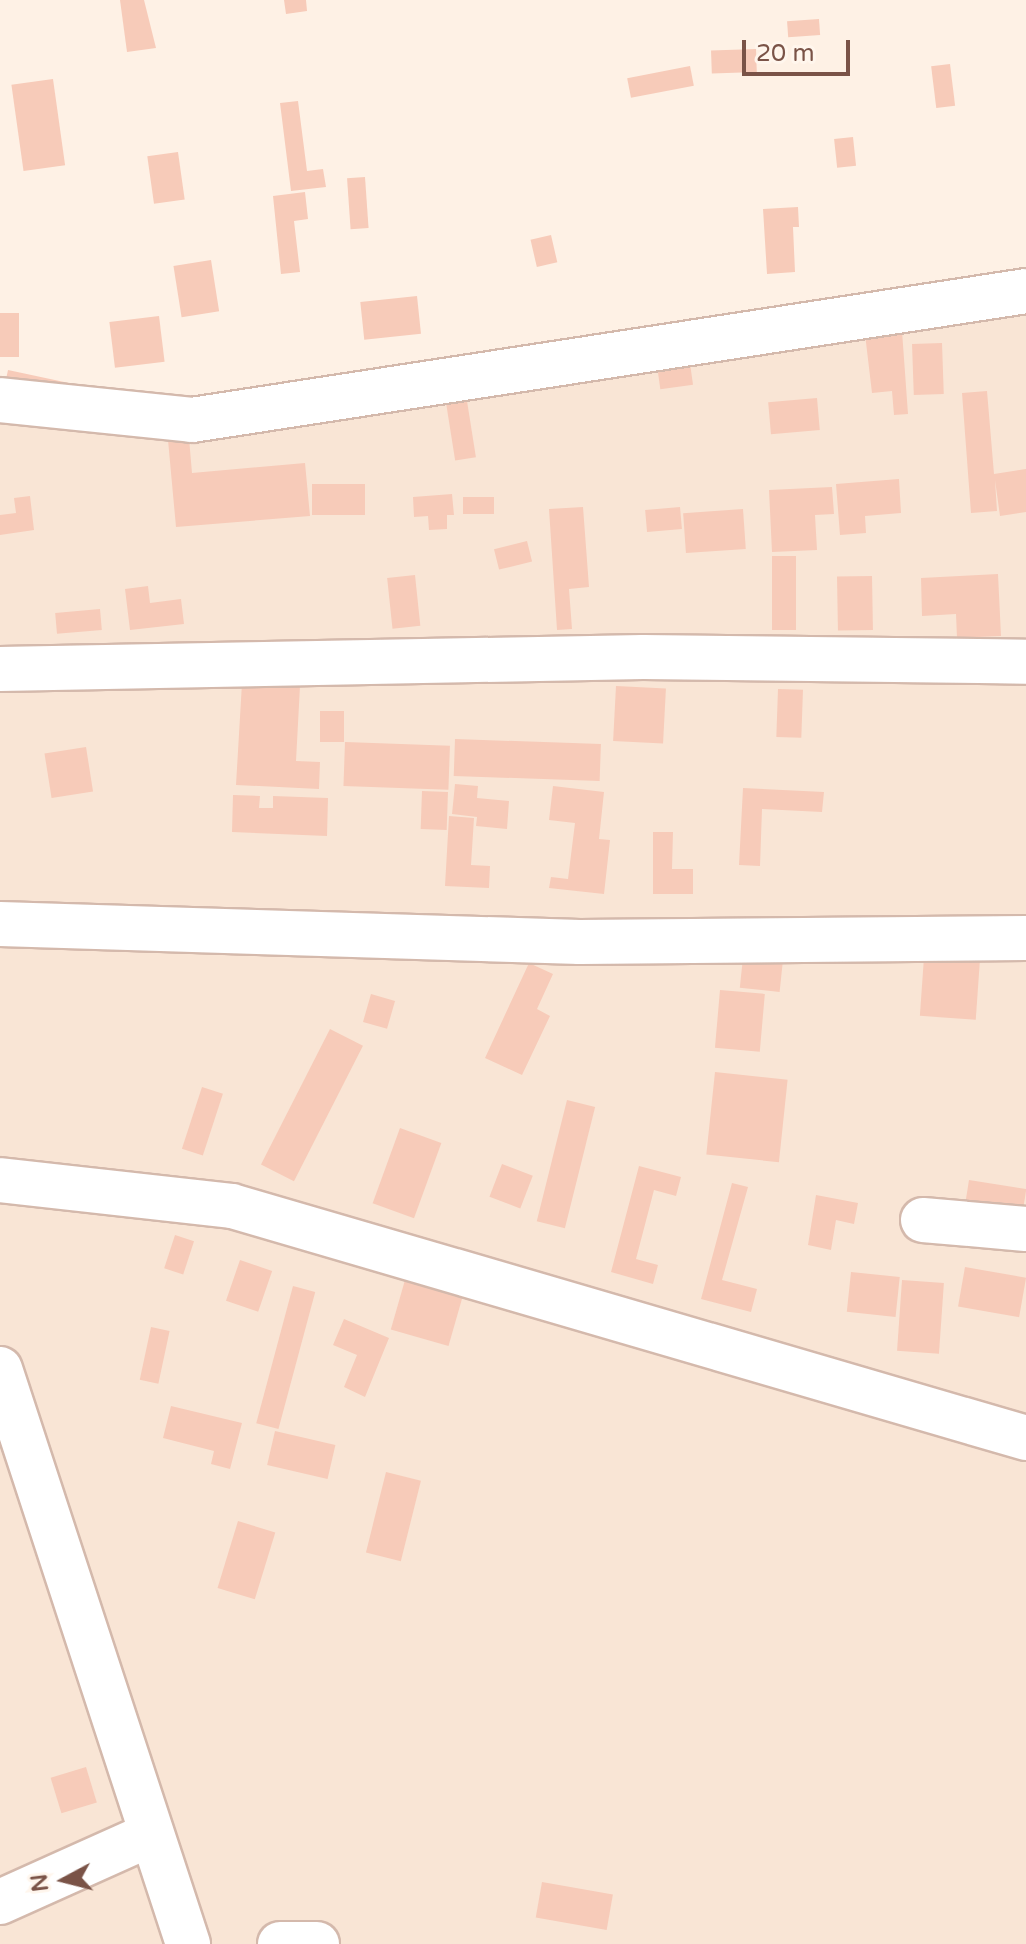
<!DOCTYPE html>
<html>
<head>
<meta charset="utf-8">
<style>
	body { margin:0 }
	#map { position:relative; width:1026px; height:1944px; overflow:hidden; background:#fef1e5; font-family:"Varela Round",sans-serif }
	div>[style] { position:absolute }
	.residential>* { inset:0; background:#f9e5d5 }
	.building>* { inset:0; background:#f7cbb9; transform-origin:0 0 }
	.roads { filter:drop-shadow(2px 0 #d4b9ac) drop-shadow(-2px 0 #d4b9ac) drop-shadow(0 2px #d4b9ac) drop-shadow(0 -2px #d4b9ac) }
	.minor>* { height:44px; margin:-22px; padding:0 22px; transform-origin:22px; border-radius:22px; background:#fff }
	span { translate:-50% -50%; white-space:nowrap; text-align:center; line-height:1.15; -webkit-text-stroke:7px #fff6ed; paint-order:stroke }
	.north { position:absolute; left:24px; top:1840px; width:80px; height:80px; -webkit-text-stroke:6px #fff6ed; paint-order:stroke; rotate:263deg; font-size:22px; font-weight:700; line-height:32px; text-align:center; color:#7a5347 }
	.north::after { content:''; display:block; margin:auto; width:28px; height:36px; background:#7a5347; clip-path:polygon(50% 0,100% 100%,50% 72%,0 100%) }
	.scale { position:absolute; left:742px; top:40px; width:108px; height:36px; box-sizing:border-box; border:4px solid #7a5347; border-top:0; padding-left:10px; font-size:24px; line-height:28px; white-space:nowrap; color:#7a5347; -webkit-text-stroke:6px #fff6ed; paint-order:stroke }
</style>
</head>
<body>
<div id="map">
	<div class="residential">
		<div style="clip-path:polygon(1026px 283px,1026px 1944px,0 1944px,0 423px,66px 421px)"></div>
	</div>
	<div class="building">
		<div style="clip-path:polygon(120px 0,144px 0,156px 48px,127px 52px)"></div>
		<div style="clip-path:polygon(284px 0,306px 0,307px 11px,286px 14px)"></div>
		<div style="left:819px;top:19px;width:16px;height:32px;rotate:86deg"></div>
		<div style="left:756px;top:49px;width:23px;height:45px;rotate:88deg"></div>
		<div style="left:950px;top:64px;width:42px;height:19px;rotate:83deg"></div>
		<div style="left:690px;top:66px;width:20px;height:64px;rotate:79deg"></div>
		<div style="left:53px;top:79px;width:87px;height:42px;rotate:82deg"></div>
		<div style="clip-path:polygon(298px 101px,307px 171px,323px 169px,326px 187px,291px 191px,280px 103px)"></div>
		<div style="left:853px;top:137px;width:29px;height:19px;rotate:84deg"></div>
		<div style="left:178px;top:152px;width:48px;height:31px;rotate:82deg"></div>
		<div style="left:365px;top:177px;width:51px;height:18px;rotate:86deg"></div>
		<div style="clip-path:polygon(305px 192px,308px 219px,294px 221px,300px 272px,281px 274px,273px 196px)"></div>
		<div style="clip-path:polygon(798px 207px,799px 227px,793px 227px,795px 272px,767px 274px,763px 209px)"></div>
		<div style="left:551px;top:235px;width:28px;height:21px;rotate:77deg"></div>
		<div style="left:211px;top:260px;width:52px;height:38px;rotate:81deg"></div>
		<div style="left:417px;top:296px;width:38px;height:57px;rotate:84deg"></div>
		<div style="left:19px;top:313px;width:44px;height:19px;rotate:90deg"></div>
		<div style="left:159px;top:316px;width:46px;height:50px;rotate:83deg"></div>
		<div style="clip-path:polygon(902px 331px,908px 414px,894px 415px,892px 391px,872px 393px,865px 334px)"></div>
		<div style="left:942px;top:343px;width:51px;height:30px;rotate:88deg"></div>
		<div style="left:688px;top:349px;width:36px;height:33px;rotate:82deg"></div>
		<div style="left:8px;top:370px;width:73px;height:15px;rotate:12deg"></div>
		<div style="clip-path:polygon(987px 391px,994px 474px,1026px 469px,1026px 512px,1000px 516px,995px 480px,997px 511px,971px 513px,962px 393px)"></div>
		<div style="left:817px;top:398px;width:32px;height:49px;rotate:85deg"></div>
		<div style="left:467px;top:401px;width:57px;height:21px;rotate:81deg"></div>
		<div style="clip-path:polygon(189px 438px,192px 473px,305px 463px,310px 516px,176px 527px,168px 440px)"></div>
		<div style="clip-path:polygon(899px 479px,901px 513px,865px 516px,866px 533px,840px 535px,836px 484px)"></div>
		<div style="left:312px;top:484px;width:53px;height:31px"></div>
		<div style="clip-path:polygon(832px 487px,834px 514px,815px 515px,817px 550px,772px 552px,769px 490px)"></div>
		<div style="clip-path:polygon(452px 494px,454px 515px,447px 515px,447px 529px,429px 530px,428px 516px,414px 517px,413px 497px)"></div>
		<div style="clip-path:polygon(30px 496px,34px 530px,0 535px,0 515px,16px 513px,14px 498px)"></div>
		<div style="left:494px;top:497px;width:17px;height:31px;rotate:90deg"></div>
		<div style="clip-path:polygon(583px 507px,589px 587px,569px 589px,572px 629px,557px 630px,549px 509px)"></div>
		<div style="left:680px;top:507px;width:22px;height:35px;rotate:85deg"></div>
		<div style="left:743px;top:509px;width:40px;height:60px;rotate:86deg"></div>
		<div style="left:527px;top:541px;width:21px;height:34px;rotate:76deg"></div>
		<div style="left:772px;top:556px;width:24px;height:74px"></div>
		<div style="clip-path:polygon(998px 574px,1001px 636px,957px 638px,956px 614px,922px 616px,921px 578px)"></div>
		<div style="left:415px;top:575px;width:51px;height:28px;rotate:84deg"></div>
		<div style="left:872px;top:576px;width:54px;height:35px;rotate:89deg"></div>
		<div style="clip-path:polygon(148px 586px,150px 603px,181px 599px,184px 624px,130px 630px,125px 589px)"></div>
		<div style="left:100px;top:609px;width:21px;height:45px;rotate:85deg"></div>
		<div style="clip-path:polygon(242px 683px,300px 686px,296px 761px,320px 762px,319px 789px,236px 785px)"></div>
		<div style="left:616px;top:686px;width:50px;height:55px;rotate:3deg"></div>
		<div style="left:778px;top:689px;width:25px;height:48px;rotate:2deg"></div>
		<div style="left:320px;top:711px;width:24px;height:31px"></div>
		<div style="left:455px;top:739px;width:146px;height:37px;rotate:2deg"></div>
		<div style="left:345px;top:742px;width:105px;height:44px;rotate:2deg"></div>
		<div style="left:86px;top:747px;width:45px;height:42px;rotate:81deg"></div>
		<div style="clip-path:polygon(455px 784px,478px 786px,477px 798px,509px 801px,507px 829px,476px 826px,477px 817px,452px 814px)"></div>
		<div style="clip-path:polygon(553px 786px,604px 792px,599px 839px,610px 840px,604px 894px,549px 888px,551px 877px,568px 879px,575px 823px,549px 820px)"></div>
		<div style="clip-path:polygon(743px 788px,824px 792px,822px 812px,762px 809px,760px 866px,739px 865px)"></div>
		<div style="left:422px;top:791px;width:26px;height:38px;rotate:2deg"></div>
		<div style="clip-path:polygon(233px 795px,260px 796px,259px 808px,273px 808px,273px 796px,328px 798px,327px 836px,232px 832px)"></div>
		<div style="clip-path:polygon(449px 816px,474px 818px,471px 865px,490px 866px,489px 888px,445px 886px)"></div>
		<div style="clip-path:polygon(653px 832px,673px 832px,672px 869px,693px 869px,693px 894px,653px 894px)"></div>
		<div style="left:744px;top:948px;width:40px;height:40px;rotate:6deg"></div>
		<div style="left:924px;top:957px;width:56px;height:59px;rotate:4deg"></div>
		<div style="clip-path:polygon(529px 963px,553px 974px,537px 1009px,550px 1016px,522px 1075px,485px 1058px)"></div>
		<div style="left:720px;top:990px;width:45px;height:58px;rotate:5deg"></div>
		<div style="left:371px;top:994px;width:25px;height:29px;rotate:16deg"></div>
		<div style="left:330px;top:1029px;width:37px;height:152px;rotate:27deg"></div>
		<div style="left:715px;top:1072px;width:73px;height:83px;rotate:6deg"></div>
		<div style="left:202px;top:1087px;width:22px;height:65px;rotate:18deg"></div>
		<div style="left:567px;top:1100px;width:29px;height:125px;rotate:14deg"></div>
		<div style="left:400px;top:1128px;width:44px;height:80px;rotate:20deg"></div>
		<div style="left:502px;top:1164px;width:33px;height:35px;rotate:21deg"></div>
		<div style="clip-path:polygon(639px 1166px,681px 1177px,676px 1196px,654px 1190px,636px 1259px,658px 1265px,653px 1284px,611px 1272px)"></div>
		<div style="left:969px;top:1180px;width:58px;height:26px;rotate:9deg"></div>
		<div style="clip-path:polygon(732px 1183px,748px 1187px,722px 1280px,757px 1289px,751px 1312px,701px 1299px)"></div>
		<div style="clip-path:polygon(816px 1195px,858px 1203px,854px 1224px,836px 1220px,831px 1250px,808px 1245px)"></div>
		<div style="left:175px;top:1235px;width:20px;height:35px;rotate:18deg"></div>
		<div style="left:240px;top:1260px;width:34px;height:43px;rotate:19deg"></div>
		<div style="left:409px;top:1266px;width:60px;height:66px;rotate:16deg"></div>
		<div style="left:965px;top:1267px;width:62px;height:40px;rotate:10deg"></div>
		<div style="left:851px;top:1272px;width:49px;height:40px;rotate:6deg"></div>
		<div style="left:902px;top:1280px;width:42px;height:71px;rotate:4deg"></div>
		<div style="left:293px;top:1286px;width:23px;height:142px;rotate:15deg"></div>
		<div style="clip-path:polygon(344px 1319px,389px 1338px,365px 1397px,344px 1387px,357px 1355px,333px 1345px)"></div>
		<div style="left:151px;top:1327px;width:19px;height:54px;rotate:12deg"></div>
		<div style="clip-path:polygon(171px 1406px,242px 1423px,230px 1469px,211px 1464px,214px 1451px,163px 1438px)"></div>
		<div style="left:275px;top:1431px;width:62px;height:35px;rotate:13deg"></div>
		<div style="left:386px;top:1472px;width:36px;height:83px;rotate:14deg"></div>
		<div style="left:238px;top:1521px;width:39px;height:70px;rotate:17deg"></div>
		<div style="left:86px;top:1767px;width:37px;height:37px;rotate:73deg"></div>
		<div style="left:542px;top:1882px;width:72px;height:36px;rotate:10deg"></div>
	</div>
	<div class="roads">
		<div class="minor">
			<div style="left:0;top:400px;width:193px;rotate:5.9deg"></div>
			<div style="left:192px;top:420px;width:844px;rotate:-8.79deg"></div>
			<div style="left:0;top:669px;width:643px;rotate:-1.07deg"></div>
			<div style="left:643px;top:657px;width:383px;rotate:0.7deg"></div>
			<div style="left:0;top:924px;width:580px;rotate:1.78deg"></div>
			<div style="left:580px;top:942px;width:446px;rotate:-0.5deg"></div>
			<div style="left:0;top:1180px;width:233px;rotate:6.4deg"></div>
			<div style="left:232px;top:1206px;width:827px;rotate:16.29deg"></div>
			<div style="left:923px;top:1220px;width:103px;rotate:5deg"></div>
			<div style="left:0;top:1369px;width:605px;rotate:71.89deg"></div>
			<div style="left:0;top:1902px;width:166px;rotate:-24.2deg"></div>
			<div style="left:280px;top:1944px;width:37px"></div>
		</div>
	</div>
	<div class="north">N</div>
	<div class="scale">20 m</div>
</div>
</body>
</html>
